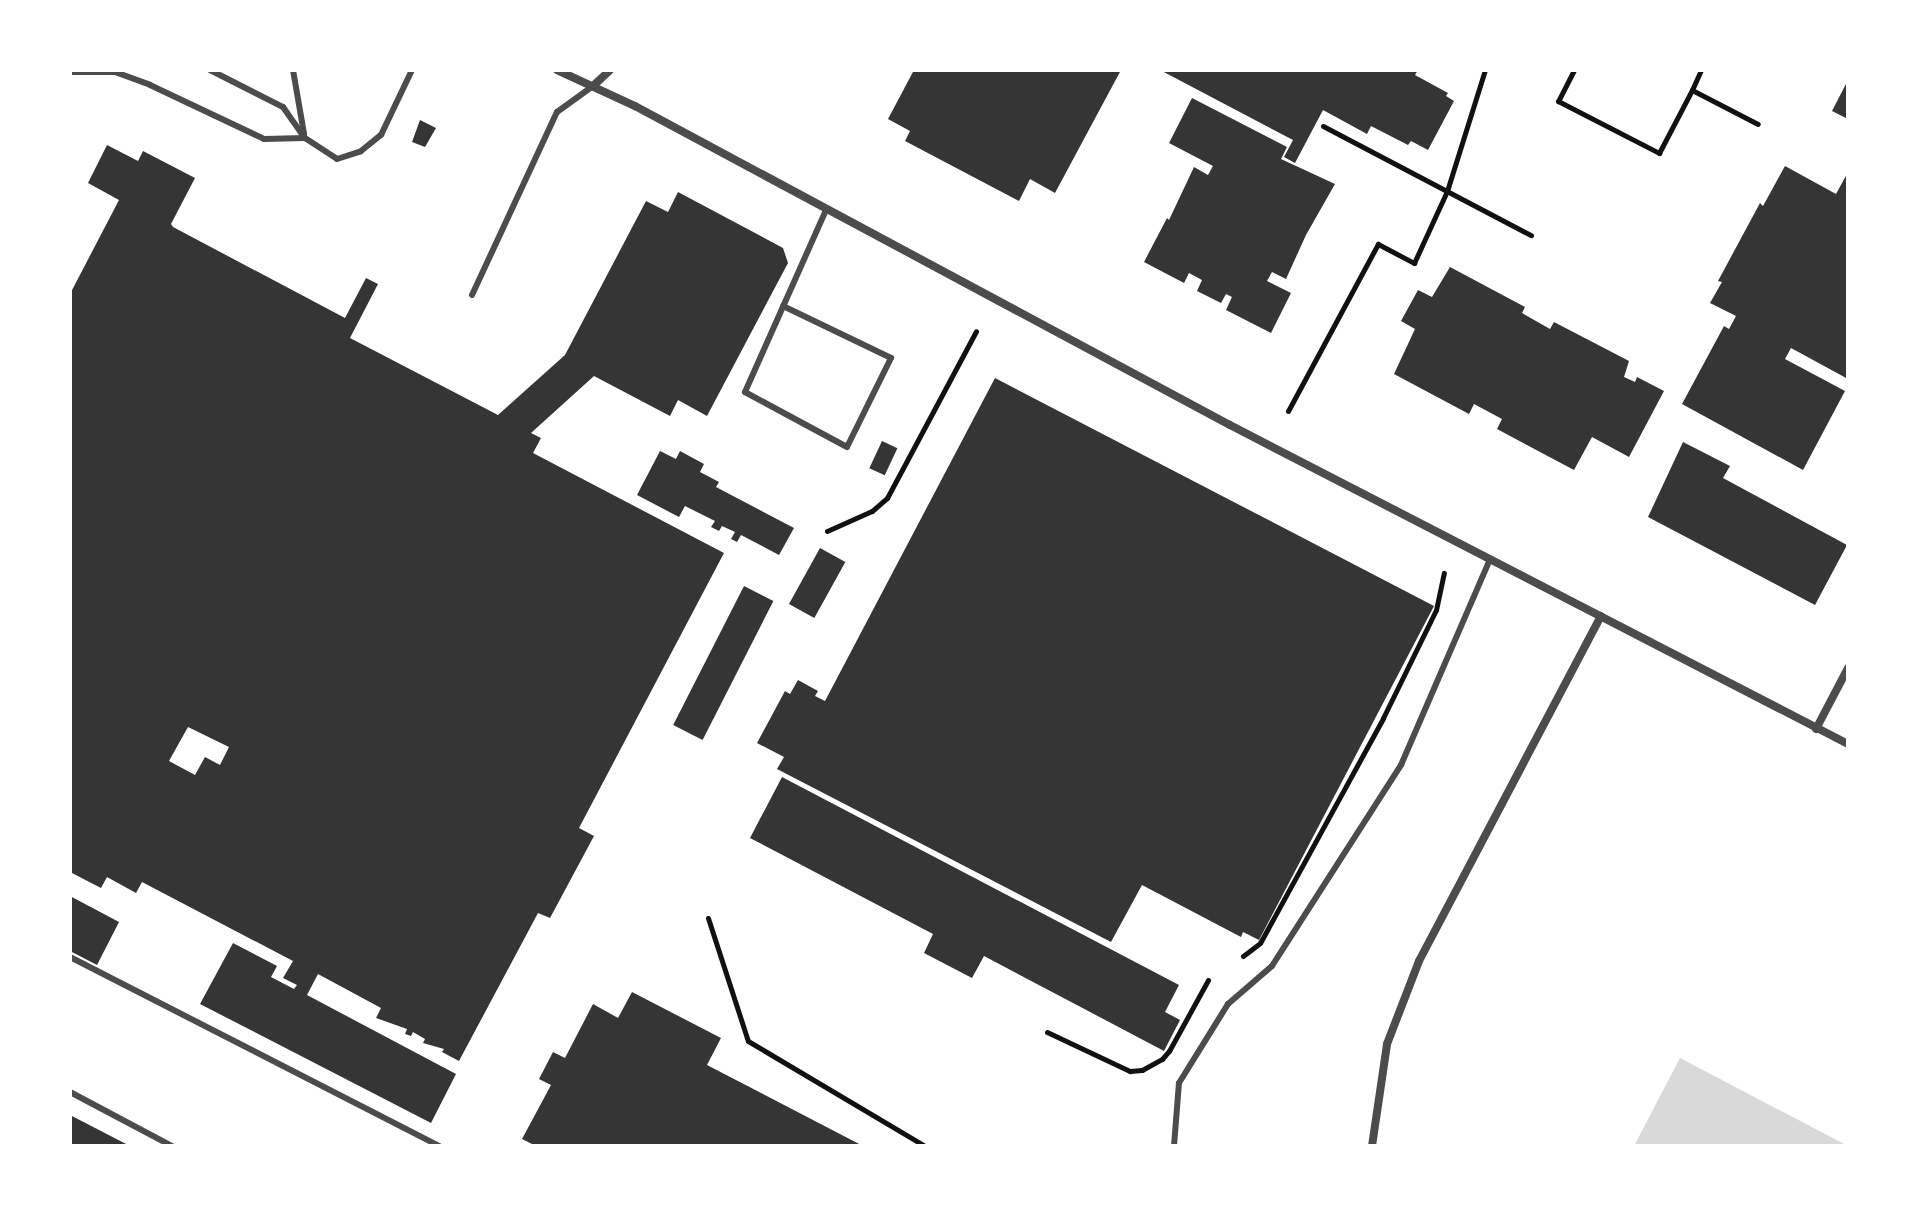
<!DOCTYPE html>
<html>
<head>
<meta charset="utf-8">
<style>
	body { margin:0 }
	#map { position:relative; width:1918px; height:1216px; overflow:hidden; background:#fff; font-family:"Roboto Condensed",sans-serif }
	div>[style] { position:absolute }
	.water>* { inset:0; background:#d9d9d9 }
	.building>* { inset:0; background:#353535; transform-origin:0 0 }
	.path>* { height:5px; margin:-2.5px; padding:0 2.5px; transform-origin:2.5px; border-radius:2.5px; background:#111 }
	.service>* { height:6px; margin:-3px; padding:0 3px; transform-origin:3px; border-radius:3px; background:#4c4c4c }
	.minor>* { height:8px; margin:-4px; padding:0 4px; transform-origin:4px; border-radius:4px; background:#4c4c4c }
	span { translate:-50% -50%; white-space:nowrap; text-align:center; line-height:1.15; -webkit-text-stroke:7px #fff; paint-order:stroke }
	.frame { position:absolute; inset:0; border:72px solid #fff; pointer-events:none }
</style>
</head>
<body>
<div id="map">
	<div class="water">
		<div style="clip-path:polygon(1680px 1058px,1848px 1146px,1634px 1146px)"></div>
	</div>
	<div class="building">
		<div style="clip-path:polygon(914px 70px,1121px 70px,1055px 193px,1030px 179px,1019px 201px,905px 141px,910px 131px,888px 119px)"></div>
		<div style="clip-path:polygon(1160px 70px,1418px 70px,1415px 75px,1448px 93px,1446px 96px,1454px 101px,1428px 150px,1411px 141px,1408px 145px,1371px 126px,1367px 134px,1323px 110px,1295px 163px,1284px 157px,1293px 140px)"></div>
		<div style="clip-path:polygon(1848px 80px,1848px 119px,1832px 111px)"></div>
		<div style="clip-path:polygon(1192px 98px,1287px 147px,1281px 159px,1335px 184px,1306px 235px,1286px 279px,1272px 272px,1267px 281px,1291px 293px,1271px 333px,1226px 310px,1232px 297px,1226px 294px,1221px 303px,1197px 291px,1202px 280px,1189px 273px,1184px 283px,1144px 262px,1167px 218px,1169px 220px,1194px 167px,1208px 175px,1213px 166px,1169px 143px)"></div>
		<div style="clip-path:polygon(420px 120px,436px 128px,425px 147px,412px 142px)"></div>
		<div style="clip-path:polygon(evenodd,107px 145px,138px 161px,143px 151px,195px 178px,171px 224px,173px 227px,345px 318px,366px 278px,378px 284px,350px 338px,498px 415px,565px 355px,646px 201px,668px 212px,678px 192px,783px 248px,788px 263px,707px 416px,678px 400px,670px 416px,594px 376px,531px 433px,541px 438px,533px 453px,724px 553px,579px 828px,594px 836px,550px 918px,538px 913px,459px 1061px,442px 1052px,444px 1049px,423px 1043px,425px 1039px,413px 1032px,411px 1036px,405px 1034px,407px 1029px,376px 1018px,381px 1008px,318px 974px,307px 995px,456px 1074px,431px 1123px,200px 1004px,233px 943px,277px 966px,271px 977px,294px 989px,297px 985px,283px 978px,293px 961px,142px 882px,136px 893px,107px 877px,101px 888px,70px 872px,70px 294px,119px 200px,88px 183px,107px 145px,188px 727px,229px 747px,220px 765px,205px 757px,195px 775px,169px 761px,188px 727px)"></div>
		<div style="clip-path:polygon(1785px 166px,1836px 194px,1848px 172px,1848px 379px,1791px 348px,1785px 359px,1845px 391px,1803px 470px,1682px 404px,1724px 326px,1729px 329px,1736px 316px,1710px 303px,1722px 282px,1718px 281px,1760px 203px,1763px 206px)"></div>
		<div style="clip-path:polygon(1450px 267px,1525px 307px,1522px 313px,1550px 329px,1554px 322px,1629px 361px,1624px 377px,1635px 382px,1637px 377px,1664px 391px,1629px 457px,1592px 437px,1574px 470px,1497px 429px,1502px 419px,1474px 404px,1469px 414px,1394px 374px,1415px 329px,1401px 321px,1418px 290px,1432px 297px)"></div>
		<div style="clip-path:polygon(995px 378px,1434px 606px,1259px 940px,1243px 932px,1241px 937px,1142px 885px,1111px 942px,777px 769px,784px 757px,757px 743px,785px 691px,790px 694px,798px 680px,818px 691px,815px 696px,825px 701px)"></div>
		<div style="left:882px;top:441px;width:17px;height:30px;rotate:25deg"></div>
		<div style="clip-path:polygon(1683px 442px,1730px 466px,1723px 478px,1847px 545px,1815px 605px,1648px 517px)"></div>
		<div style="clip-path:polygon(660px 451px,676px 459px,680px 451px,704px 464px,700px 472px,719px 482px,716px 487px,794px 528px,779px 555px,741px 535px,737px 542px,731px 539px,735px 532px,722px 526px,719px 531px,711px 527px,715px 521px,685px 506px,679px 517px,637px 495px)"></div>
		<div style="left:820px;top:548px;width:29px;height:64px;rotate:29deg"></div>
		<div style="left:744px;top:586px;width:33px;height:156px;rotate:27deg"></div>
		<div style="clip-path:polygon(782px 777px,1179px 985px,1165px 1012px,1180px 1020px,1164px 1051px,984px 956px,972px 978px,924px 953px,933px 934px,750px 838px)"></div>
		<div style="clip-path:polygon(70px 896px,119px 922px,97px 965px,70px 951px)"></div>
		<div style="clip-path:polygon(632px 992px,721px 1038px,707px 1065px,863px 1146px,536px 1146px,522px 1139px,551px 1085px,539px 1079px,553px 1052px,565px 1058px,593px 1004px,618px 1018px)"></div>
		<div style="clip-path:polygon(70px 1115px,130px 1146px,70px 1146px)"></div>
	</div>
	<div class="path">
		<div style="left:1574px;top:70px;width:35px;rotate:117deg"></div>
		<div style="left:1558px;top:101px;width:114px;rotate:27.2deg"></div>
		<div style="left:1659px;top:153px;width:71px;rotate:-62.4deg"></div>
		<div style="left:1692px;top:90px;width:74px;rotate:27.3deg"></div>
		<div style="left:1692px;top:90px;width:22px;rotate:-66deg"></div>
		<div style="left:1323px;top:126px;width:235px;rotate:27.7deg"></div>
		<div style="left:1288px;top:411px;width:190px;rotate:-61.7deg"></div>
		<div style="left:1378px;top:244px;width:41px;rotate:27.8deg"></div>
		<div style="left:1414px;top:263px;width:79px;rotate:-65.4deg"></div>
		<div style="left:1447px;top:191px;width:127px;rotate:-72.6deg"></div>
		<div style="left:827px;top:531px;width:49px;rotate:-24deg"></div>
		<div style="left:872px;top:511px;width:20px;rotate:-41deg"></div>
		<div style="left:887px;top:498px;width:189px;rotate:-61.9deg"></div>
		<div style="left:708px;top:918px;width:129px;rotate:72deg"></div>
		<div style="left:748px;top:1041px;width:206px;rotate:30.7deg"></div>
		<div style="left:1243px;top:956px;width:21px;rotate:-37deg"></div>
		<div style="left:1260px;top:943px;width:256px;rotate:-61.3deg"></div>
		<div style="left:1383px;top:718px;width:120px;rotate:-63.9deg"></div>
		<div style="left:1436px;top:610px;width:38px;rotate:-78deg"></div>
		<div style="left:1047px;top:1032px;width:92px;rotate:25.2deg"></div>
		<div style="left:1130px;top:1071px;width:12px;rotate:-5deg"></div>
		<div style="left:1142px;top:1070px;width:23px;rotate:-29deg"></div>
		<div style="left:1162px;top:1059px;width:11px;rotate:-49deg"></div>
		<div style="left:1169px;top:1051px;width:81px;rotate:-61.2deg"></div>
	</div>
	<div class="service">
		<div style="left:210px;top:70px;width:82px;rotate:26.9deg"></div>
		<div style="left:283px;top:107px;width:38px;rotate:55deg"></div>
		<div style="left:305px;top:138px;width:38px;rotate:33deg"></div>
		<div style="left:337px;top:159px;width:25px;rotate:-18deg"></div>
		<div style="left:361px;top:151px;width:26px;rotate:-39deg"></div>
		<div style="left:381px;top:135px;width:72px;rotate:-64.5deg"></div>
		<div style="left:293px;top:70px;width:65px;rotate:80.2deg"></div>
		<div style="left:70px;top:72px;width:45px"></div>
		<div style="left:115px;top:72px;width:37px;rotate:20deg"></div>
		<div style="left:150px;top:85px;width:126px;rotate:25.3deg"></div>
		<div style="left:264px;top:139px;width:41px;rotate:-1.4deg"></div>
		<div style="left:472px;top:295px;width:202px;rotate:-65.1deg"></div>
		<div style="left:557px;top:112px;width:44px;rotate:-35.8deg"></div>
		<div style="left:783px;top:306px;width:120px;rotate:25.7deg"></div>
		<div style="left:891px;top:358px;width:99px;rotate:116.3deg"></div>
		<div style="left:847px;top:447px;width:116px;rotate:-151.7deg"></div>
		<div style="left:745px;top:392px;width:201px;rotate:-66deg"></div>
		<div style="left:70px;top:957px;width:415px;rotate:27.1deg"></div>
		<div style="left:70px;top:1092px;width:115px;rotate:27.9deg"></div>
		<div style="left:1174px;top:1146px;width:63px;rotate:-85.5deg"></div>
		<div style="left:1179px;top:1083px;width:93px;rotate:-58.2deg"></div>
		<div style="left:1228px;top:1004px;width:58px;rotate:-40.8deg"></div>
		<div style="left:1272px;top:966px;width:239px;rotate:-57.3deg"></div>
		<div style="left:1401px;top:765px;width:224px;rotate:-66.6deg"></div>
	</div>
	<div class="minor">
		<div style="left:557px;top:70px;width:86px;rotate:24.8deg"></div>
		<div style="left:635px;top:106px;width:675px;rotate:28.2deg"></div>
		<div style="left:1230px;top:425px;width:695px;rotate:27.3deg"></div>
		<div style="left:593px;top:86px;width:23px;rotate:-43deg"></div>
		<div style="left:1816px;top:729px;width:69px;rotate:-62.3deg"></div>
		<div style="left:1372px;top:1146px;width:103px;rotate:-81.6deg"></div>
		<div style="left:1387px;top:1044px;width:89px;rotate:-68.9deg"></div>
		<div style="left:1419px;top:961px;width:390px;rotate:-62.2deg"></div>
	</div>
	<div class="frame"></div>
</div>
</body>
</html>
